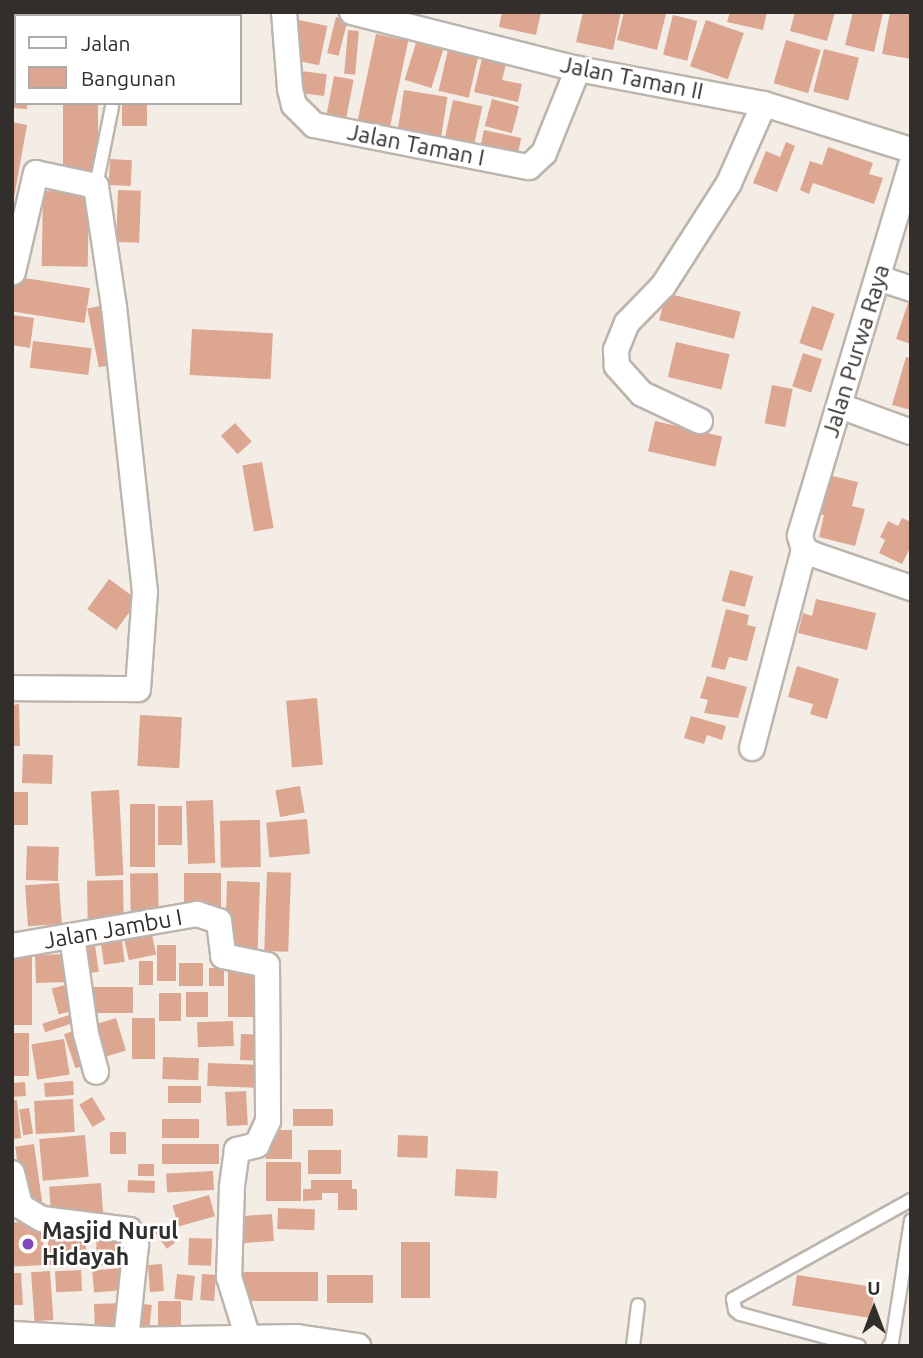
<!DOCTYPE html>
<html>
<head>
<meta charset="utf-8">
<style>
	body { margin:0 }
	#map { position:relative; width:923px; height:1358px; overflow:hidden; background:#f4ede6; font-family:Ubuntu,sans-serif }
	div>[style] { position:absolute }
	.building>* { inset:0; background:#dca691; transform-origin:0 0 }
	.roads { filter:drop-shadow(2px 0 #bcb5ae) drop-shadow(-2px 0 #bcb5ae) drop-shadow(0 2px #bcb5ae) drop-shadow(0 -2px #bcb5ae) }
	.service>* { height:12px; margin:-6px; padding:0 6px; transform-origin:6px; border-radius:6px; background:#fff }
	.minor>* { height:24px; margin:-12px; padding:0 12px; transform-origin:12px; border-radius:12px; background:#fff }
	.dots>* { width:19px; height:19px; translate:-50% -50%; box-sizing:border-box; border:4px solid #fff; border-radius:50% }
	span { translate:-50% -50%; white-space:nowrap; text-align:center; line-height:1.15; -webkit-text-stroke:5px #fff; paint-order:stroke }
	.street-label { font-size:23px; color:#312e2b }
	.poi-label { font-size:23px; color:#312e2b; font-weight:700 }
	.left { translate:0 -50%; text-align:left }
	.frame { position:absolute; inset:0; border:14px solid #312e2b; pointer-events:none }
	.legend { position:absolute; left:14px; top:14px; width:228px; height:91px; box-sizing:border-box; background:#fff; border:2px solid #adabaa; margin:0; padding:9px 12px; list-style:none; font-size:21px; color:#312e2b }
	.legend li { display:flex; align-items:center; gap:14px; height:35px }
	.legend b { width:35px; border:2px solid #adabaa }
	.north { position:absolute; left:839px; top:1274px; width:70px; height:70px; -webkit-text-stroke:5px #fff; paint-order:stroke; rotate:0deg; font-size:19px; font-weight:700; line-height:28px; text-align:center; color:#312e2b }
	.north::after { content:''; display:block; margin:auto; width:24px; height:32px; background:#312e2b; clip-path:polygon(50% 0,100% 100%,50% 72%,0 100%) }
</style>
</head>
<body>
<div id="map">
	<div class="building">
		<div style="clip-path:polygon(502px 12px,541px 12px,536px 35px,499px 27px)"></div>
		<div style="clip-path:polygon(583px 12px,621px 12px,613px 50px,576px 42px)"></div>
		<div style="clip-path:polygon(624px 12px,666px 14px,657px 50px,617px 40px)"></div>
		<div style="clip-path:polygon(730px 12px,767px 12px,763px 30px,727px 22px)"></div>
		<div style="clip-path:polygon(795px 12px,835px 12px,827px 41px,790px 31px)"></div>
		<div style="clip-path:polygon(853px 12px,883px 13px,874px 52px,845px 45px)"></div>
		<div style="clip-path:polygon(890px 12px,911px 14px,911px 59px,882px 54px)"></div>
		<div style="clip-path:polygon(12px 13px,16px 13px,16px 103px,27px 103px,27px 109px,12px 108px)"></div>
		<div style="left:673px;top:15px;width:25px;height:41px;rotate:14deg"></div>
		<div style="left:336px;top:17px;width:12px;height:37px;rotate:14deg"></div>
		<div style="left:299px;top:20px;width:29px;height:40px;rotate:12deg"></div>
		<div style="left:706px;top:20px;width:40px;height:49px;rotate:19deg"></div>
		<div style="left:348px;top:30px;width:11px;height:44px;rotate:5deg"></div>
		<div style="left:419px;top:33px;width:28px;height:49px;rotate:17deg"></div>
		<div style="left:376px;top:34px;width:33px;height:93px;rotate:12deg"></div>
		<div style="left:786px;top:40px;width:36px;height:45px;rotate:16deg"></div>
		<div style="left:450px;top:41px;width:31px;height:51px;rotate:13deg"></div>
		<div style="left:824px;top:49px;width:36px;height:44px;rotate:14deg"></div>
		<div style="clip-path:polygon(484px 50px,508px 56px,502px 80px,522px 84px,518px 102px,474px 92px)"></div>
		<div style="left:301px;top:71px;width:26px;height:22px;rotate:7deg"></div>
		<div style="left:334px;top:76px;width:20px;height:49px;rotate:11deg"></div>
		<div style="left:404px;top:90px;width:44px;height:45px;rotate:9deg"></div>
		<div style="left:492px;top:99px;width:28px;height:28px;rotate:15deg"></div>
		<div style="left:453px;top:100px;width:30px;height:45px;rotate:12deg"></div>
		<div style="left:63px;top:103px;width:35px;height:69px"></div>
		<div style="left:122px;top:103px;width:25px;height:23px"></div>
		<div style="clip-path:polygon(12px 122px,27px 125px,14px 198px,12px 198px)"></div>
		<div style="left:484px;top:130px;width:38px;height:23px;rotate:12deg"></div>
		<div style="clip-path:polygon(786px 142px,795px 146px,777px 192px,753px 183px,766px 151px,780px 157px)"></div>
		<div style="clip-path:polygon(828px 147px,873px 163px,869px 174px,883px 178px,874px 204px,813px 183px,809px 194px,800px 190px,810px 161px,822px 165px)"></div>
		<div style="left:110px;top:159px;width:22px;height:26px;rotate:3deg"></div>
		<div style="left:118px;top:190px;width:23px;height:52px;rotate:2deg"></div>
		<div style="left:43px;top:191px;width:46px;height:75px;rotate:1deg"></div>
		<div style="left:12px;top:276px;width:79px;height:35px;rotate:9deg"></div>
		<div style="left:666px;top:293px;width:77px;height:28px;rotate:14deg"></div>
		<div style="clip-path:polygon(908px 303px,911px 304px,911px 344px,896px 339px)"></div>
		<div style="left:105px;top:305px;width:60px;height:18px;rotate:79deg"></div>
		<div style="left:812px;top:306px;width:24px;height:39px;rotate:19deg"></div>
		<div style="clip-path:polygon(12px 315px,34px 318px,30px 348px,12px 345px)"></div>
		<div style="left:192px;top:329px;width:81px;height:46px;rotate:3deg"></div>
		<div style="left:33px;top:341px;width:59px;height:27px;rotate:7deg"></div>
		<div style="left:676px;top:342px;width:55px;height:36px;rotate:13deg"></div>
		<div style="left:803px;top:353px;width:20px;height:35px;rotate:18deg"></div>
		<div style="clip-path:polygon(906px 357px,911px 358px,911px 410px,892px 405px)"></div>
		<div style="left:772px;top:385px;width:21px;height:39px;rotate:11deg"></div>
		<div style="left:655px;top:421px;width:69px;height:31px;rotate:13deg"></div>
		<div style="left:235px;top:423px;width:25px;height:19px;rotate:48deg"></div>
		<div style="left:262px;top:462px;width:67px;height:20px;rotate:80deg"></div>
		<div style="clip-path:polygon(824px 474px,858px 482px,852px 506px,865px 509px,855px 546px,819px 537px,824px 515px,813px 513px)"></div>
		<div style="clip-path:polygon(902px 518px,911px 522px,911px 546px,902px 564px,879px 553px,885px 540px,880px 537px,888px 521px,898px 526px)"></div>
		<div style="left:730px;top:570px;width:24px;height:32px;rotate:15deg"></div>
		<div style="left:109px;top:579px;width:36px;height:37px;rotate:36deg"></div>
		<div style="clip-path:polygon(816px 599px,876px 613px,867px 650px,798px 633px,803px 613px,812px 616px)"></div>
		<div style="clip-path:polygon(726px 609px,749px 615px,747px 625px,756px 627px,747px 661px,729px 657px,725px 670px,711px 667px)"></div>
		<div style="clip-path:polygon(797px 666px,839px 679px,827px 719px,810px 714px,813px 704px,788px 697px)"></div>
		<div style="clip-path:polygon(707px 676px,747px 687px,738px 718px,704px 713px,708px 700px,700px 698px)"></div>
		<div style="left:317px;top:698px;width:67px;height:31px;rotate:85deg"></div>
		<div style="clip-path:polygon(19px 704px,20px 746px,12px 746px,12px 705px)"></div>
		<div style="left:140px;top:715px;width:42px;height:51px;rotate:3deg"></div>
		<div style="clip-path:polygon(691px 716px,726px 726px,722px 740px,707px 735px,704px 744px,684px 738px)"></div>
		<div style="left:23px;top:754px;width:30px;height:29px;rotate:2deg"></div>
		<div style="left:300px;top:786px;width:27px;height:25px;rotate:80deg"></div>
		<div style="left:119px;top:790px;width:85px;height:28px;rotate:87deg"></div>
		<div style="left:12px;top:792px;width:16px;height:33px"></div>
		<div style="left:213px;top:800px;width:63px;height:27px;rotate:88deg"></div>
		<div style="left:130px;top:804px;width:25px;height:63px"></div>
		<div style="left:158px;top:806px;width:24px;height:39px"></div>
		<div style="left:307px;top:819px;width:35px;height:41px;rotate:85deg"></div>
		<div style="left:260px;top:820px;width:47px;height:40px;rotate:89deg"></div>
		<div style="left:27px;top:846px;width:32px;height:34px;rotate:2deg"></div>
		<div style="left:267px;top:872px;width:24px;height:79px;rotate:2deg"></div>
		<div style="left:158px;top:873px;width:39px;height:28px;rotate:89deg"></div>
		<div style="left:184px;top:873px;width:37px;height:39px"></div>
		<div style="left:123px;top:880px;width:39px;height:36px;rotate:89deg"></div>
		<div style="left:227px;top:881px;width:33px;height:74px;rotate:2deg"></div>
		<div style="left:59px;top:883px;width:41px;height:34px;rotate:86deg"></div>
		<div style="left:151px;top:930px;width:25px;height:28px;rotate:78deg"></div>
		<div style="left:121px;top:935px;width:27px;height:21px;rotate:82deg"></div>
		<div style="left:95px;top:945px;width:27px;height:15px;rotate:82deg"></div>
		<div style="left:176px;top:945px;width:36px;height:19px;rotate:90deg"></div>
		<div style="left:67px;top:954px;width:28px;height:32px;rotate:88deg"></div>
		<div style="left:12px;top:957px;width:20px;height:68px"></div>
		<div style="left:139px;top:961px;width:14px;height:24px"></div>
		<div style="left:179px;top:963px;width:24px;height:23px"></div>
		<div style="left:209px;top:968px;width:15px;height:18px"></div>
		<div style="left:228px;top:969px;width:34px;height:48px"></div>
		<div style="left:72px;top:983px;width:27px;height:21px;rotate:75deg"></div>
		<div style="left:93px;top:987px;width:40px;height:26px"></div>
		<div style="left:186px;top:992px;width:22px;height:25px"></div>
		<div style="left:159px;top:993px;width:22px;height:28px"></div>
		<div style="left:69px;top:1015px;width:9px;height:28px;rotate:72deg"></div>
		<div style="left:116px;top:1018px;width:34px;height:23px;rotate:73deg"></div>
		<div style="left:132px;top:1018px;width:23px;height:41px"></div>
		<div style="left:233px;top:1021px;width:25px;height:36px;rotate:88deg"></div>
		<div style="left:79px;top:1029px;width:36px;height:16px;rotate:71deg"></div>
		<div style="left:12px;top:1033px;width:17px;height:43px"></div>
		<div style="left:241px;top:1034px;width:23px;height:26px;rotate:2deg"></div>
		<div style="left:64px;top:1039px;width:36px;height:33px;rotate:81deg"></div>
		<div style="left:163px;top:1057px;width:36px;height:22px;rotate:2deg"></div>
		<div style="left:208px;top:1063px;width:49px;height:23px;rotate:2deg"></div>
		<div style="left:73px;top:1081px;width:14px;height:29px;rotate:86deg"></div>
		<div style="left:25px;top:1082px;width:14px;height:13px;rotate:86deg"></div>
		<div style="left:168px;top:1086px;width:33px;height:17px"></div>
		<div style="left:246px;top:1091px;width:34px;height:21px;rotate:87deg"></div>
		<div style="left:92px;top:1097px;width:26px;height:15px;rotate:59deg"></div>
		<div style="left:73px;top:1099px;width:33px;height:39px;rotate:87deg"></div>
		<div style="clip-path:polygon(12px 1100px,17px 1100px,21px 1138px,12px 1139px)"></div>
		<div style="left:29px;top:1108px;width:26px;height:10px;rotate:81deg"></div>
		<div style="left:333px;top:1109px;width:17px;height:40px;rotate:90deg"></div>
		<div style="left:199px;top:1119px;width:19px;height:37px;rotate:90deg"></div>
		<div style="left:266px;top:1130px;width:26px;height:29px"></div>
		<div style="left:110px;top:1132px;width:16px;height:22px"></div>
		<div style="left:85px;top:1135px;width:42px;height:46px;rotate:85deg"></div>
		<div style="left:398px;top:1135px;width:30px;height:22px;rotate:2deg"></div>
		<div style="left:34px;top:1144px;width:58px;height:19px;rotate:82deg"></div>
		<div style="left:219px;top:1144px;width:20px;height:57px;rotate:90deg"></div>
		<div style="left:341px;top:1150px;width:24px;height:33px;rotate:90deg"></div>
		<div style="left:266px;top:1162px;width:35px;height:39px"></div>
		<div style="left:138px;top:1164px;width:16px;height:12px"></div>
		<div style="left:456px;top:1169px;width:42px;height:27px;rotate:3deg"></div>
		<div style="left:213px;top:1171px;width:19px;height:47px;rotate:87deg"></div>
		<div style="left:128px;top:1180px;width:27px;height:12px;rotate:2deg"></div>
		<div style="clip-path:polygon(311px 1180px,352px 1180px,352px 1189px,357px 1189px,357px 1210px,338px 1210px,338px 1193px,322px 1193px,322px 1200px,303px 1201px,303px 1189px,311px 1189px)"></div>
		<div style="left:101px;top:1183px;width:30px;height:52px;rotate:86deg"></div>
		<div style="left:209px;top:1195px;width:22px;height:38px;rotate:74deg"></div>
		<div style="left:278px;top:1208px;width:37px;height:21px;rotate:2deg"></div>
		<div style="left:272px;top:1214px;width:27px;height:35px;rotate:86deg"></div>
		<div style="left:42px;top:1221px;width:44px;height:30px;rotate:87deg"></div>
		<div style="left:162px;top:1225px;width:22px;height:10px;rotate:54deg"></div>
		<div style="left:85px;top:1226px;width:37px;height:38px;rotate:87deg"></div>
		<div style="left:97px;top:1234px;width:33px;height:31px;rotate:3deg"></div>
		<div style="left:189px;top:1238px;width:23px;height:27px;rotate:2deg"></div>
		<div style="left:430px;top:1242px;width:56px;height:29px;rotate:90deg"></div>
		<div style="left:162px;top:1264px;width:27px;height:14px;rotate:86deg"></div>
		<div style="left:122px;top:1268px;width:22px;height:30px;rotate:85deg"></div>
		<div style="left:81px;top:1270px;width:21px;height:26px;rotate:87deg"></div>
		<div style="left:50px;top:1271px;width:49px;height:19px;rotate:86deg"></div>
		<div style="left:318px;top:1272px;width:29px;height:76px;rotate:90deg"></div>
		<div style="clip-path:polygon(12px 1273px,21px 1273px,23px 1305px,12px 1305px)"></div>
		<div style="left:177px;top:1274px;width:18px;height:25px;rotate:6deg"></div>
		<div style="left:202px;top:1274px;width:14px;height:26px;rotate:4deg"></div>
		<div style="left:327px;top:1275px;width:46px;height:28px"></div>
		<div style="left:797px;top:1275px;width:79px;height:31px;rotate:9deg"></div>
		<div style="left:158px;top:1301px;width:23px;height:27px"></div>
		<div style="left:121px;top:1303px;width:25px;height:27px;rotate:88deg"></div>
		<div style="left:134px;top:1303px;width:18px;height:27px;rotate:6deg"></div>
	</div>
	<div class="roads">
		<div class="service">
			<div style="left:96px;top:186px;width:81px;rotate:-78.6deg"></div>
			<div style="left:633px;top:1346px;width:41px;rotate:-83deg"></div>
			<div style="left:859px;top:1346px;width:123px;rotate:-164.9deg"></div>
			<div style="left:740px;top:1314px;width:6px;rotate:-141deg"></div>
			<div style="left:735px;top:1310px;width:11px;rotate:-100deg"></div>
			<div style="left:733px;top:1299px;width:204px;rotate:-29.1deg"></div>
			<div style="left:889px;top:1346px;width:5px;rotate:-53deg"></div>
			<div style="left:892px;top:1342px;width:123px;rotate:-81.1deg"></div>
		</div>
		<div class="minor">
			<div style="left:284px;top:12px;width:77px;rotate:85.5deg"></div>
			<div style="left:290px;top:89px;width:16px;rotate:76deg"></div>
			<div style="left:294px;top:105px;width:28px;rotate:45deg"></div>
			<div style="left:314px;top:125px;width:219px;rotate:11.1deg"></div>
			<div style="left:529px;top:167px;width:21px;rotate:-43deg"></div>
			<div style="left:544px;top:153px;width:91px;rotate:-68deg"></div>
			<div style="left:352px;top:12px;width:233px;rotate:14.2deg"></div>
			<div style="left:578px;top:69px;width:189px;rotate:10.7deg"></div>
			<div style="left:764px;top:104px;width:154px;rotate:17.4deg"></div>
			<div style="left:911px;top:165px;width:387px;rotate:106.7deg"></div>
			<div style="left:800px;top:536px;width:15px;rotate:74deg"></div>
			<div style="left:804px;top:550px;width:12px;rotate:24deg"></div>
			<div style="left:815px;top:555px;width:102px;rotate:19deg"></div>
			<div style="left:878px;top:278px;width:35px;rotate:18deg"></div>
			<div style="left:840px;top:406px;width:76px;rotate:20.1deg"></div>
			<div style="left:700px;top:421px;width:64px;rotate:-155deg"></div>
			<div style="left:642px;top:394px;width:38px;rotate:-132deg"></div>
			<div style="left:617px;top:366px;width:16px;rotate:-94deg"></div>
			<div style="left:616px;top:350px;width:29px;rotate:-68deg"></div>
			<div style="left:627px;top:323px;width:52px;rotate:-45.8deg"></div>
			<div style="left:663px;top:286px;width:122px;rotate:-57.3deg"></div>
			<div style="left:729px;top:183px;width:86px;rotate:-66.1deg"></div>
			<div style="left:12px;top:688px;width:126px;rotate:0.5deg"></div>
			<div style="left:138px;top:689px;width:97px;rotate:-85.9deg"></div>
			<div style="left:145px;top:592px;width:287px;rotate:-96.2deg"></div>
			<div style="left:114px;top:307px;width:122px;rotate:-98.5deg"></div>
			<div style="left:96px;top:186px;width:61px;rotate:-167.8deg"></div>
			<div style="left:36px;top:173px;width:102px;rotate:103.1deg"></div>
			<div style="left:752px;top:748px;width:205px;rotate:-75.3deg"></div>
			<div style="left:72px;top:936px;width:99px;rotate:81.9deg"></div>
			<div style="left:86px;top:1034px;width:39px;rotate:75deg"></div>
			<div style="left:12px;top:946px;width:188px;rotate:-9.8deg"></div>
			<div style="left:197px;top:914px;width:23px;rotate:18deg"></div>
			<div style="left:219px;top:921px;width:35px;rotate:83deg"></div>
			<div style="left:223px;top:956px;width:45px;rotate:11.6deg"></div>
			<div style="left:267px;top:965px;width:156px;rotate:89.6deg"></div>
			<div style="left:268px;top:1121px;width:26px;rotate:115deg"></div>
			<div style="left:257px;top:1145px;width:21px;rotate:166deg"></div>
			<div style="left:237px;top:1150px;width:37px;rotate:98deg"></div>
			<div style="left:232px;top:1187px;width:90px;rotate:91.9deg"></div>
			<div style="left:229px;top:1277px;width:64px;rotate:72.7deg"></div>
			<div style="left:248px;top:1338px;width:8px;rotate:90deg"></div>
			<div style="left:12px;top:1173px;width:34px;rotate:76deg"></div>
			<div style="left:20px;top:1206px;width:26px;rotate:31deg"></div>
			<div style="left:42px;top:1219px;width:88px;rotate:7.2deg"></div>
			<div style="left:129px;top:1230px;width:17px;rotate:65deg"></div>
			<div style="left:136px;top:1245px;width:96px;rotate:96deg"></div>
			<div style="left:12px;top:1334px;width:114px;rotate:3deg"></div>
			<div style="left:126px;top:1340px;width:171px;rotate:-1deg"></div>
			<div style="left:297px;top:1337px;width:62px;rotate:8.4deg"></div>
		</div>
	</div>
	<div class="dots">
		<div style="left:28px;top:1244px;background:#8247bd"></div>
	</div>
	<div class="street-label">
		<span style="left:632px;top:78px;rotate:11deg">Jalan Taman II</span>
		<span style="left:416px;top:145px;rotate:11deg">Jalan Taman I</span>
		<span style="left:856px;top:351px;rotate:-73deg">Jalan Purwa Raya</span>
		<span style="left:113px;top:929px;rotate:-10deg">Jalan Jambu I</span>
	</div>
	<div class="poi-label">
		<span class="left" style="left:42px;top:1244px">Masjid Nurul<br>Hidayah</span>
	</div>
	<div class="frame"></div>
	<ul class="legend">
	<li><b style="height:9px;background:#fff"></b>Jalan</li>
	<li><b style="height:19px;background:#dca691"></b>Bangunan</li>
	</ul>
	<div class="north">U</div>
</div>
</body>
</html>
